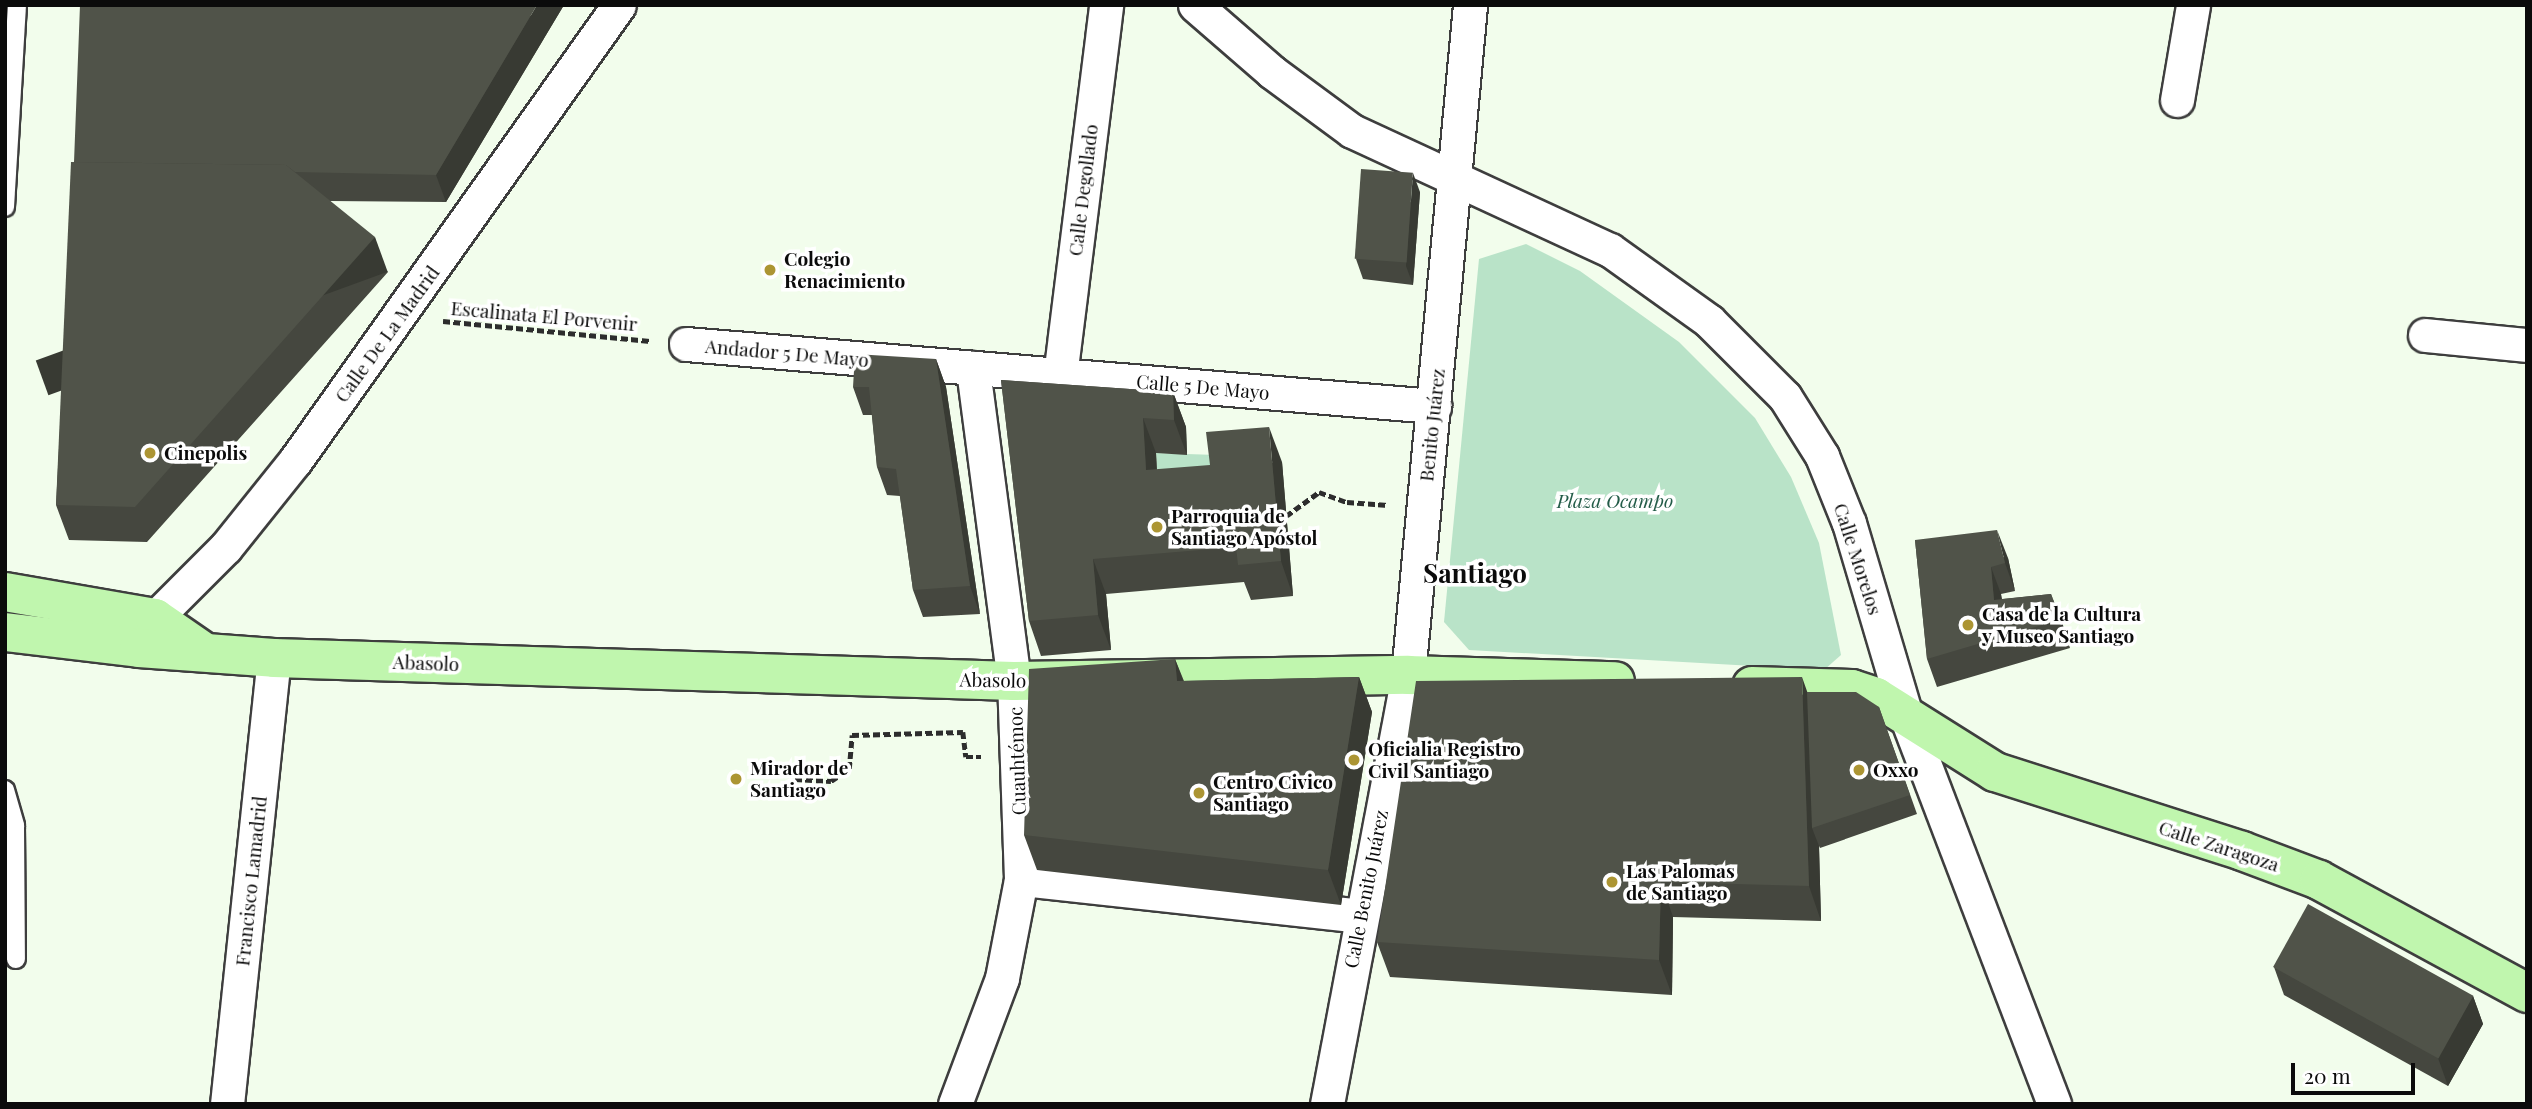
<!DOCTYPE html>
<html>
<head>
<meta charset="utf-8">
<style>
	body { margin:0 }
	#map { position:relative; width:2532px; height:1109px; overflow:hidden; background:#f2fdec; font-family:"Playfair Display",serif }
	div>[style] { position:absolute }
	.green>* { inset:0; background:#b9e3c8 }
	.path>* { height:4.5px; margin-top:-2.25px; transform-origin:0; background:repeating-linear-gradient(90deg,#2d2d2d 0 7px,transparent 0 10.5px) }
	.roads { filter:drop-shadow(2px 0 #3e3e3e) drop-shadow(-2px 0 #3e3e3e) drop-shadow(0 2px #3e3e3e) drop-shadow(0 -2px #3e3e3e) }
	.lane>* { height:18px; margin:-9px; padding:0 9px; transform-origin:9px; border-radius:9px; background:#fff }
	.street>* { height:33px; margin:-16.5px; padding:0 16.5px; transform-origin:16.5px; border-radius:16.5px; background:#fff }
	.secondary>* { height:38px; margin:-19px; padding:0 19px; transform-origin:19px; border-radius:19px; background:#c0f6ae }
	.wall>* { inset:0; background:#45473f }
	.shaded-wall>* { inset:0; background:#383a33; transform-origin:0 0 }
	.building>* { inset:0; background:#505349; transform-origin:0 0 }
	.dots>* { width:19px; height:19px; translate:-50% -50%; box-sizing:border-box; border:4px solid #fff; border-radius:50% }
	span { translate:-50% -50%; white-space:nowrap; text-align:center; line-height:1.15; -webkit-text-stroke:7px #fff; paint-order:stroke }
	.street-label { font-size:19px; color:#0b0b0b }
	.poi-label { font-size:19px; color:#0b0b0b; font-weight:700 }
	.left { translate:0 -50%; text-align:left }
	.park-label { font-size:19px; color:#235c48; font-style:italic }
	.district-label { font-size:26px; color:#0b0b0b; font-weight:700 }
	.frame { position:absolute; inset:0; border:7px solid #0b0b0b; pointer-events:none }
	.scale { position:absolute; left:2291px; top:1063px; width:124px; height:32px; box-sizing:border-box; border:4px solid #0b0b0b; border-top:0; padding-left:9px; font-size:21px; line-height:24px; white-space:nowrap; color:#0b0b0b; -webkit-text-stroke:5px #fff; paint-order:stroke }
</style>
</head>
<body>
<div id="map">
	<div class="green">
		<div style="clip-path:polygon(1526px 244px,1580px 271px,1679px 342px,1755px 418px,1791px 477px,1819px 543px,1841px 655px,1824px 670px,1469px 650px,1444px 622px,1479px 259px)"></div>
		<div style="clip-path:polygon(1156px 453px,1217px 455px,1223px 500px,1158px 505px)"></div>
	</div>
	<div class="path">
		<div style="left:443px;top:321px;width:208px;rotate:5.5deg"></div>
		<div style="left:1286px;top:516px;width:41px;rotate:-36deg"></div>
		<div style="left:1319px;top:492px;width:30px;rotate:20deg"></div>
		<div style="left:1347px;top:502px;width:41px;rotate:4.2deg"></div>
		<div style="left:795px;top:779px;width:36px;rotate:3deg"></div>
		<div style="left:831px;top:781px;width:22px;rotate:-34deg"></div>
		<div style="left:849px;top:769px;width:34px;rotate:-85deg"></div>
		<div style="left:852px;top:735px;width:111px;rotate:-1.5deg"></div>
		<div style="left:963px;top:732px;width:25px;rotate:83deg"></div>
		<div style="left:966px;top:757px;width:15px"></div>
	</div>
	<div class="roads">
		<div class="lane">
			<div style="left:5px;top:207px;width:202px;rotate:-86.6deg"></div>
			<div style="left:5px;top:790px;width:37px;rotate:74deg"></div>
			<div style="left:15px;top:826px;width:133px;rotate:89.6deg"></div>
		</div>
		<div class="street">
			<div style="left:1195px;top:5px;width:102px;rotate:41deg"></div>
			<div style="left:1272px;top:72px;width:99px;rotate:36.4deg"></div>
			<div style="left:1352px;top:131px;width:284px;rotate:24.8deg"></div>
			<div style="left:1610px;top:250px;width:122px;rotate:35.6deg"></div>
			<div style="left:1709px;top:321px;width:107px;rotate:45deg"></div>
			<div style="left:1785px;top:397px;width:70px;rotate:57.9deg"></div>
			<div style="left:1822px;top:456px;width:72px;rotate:68.1deg"></div>
			<div style="left:1849px;top:523px;width:201px;rotate:73.5deg"></div>
			<div style="left:1906px;top:716px;width:415px;rotate:69.1deg"></div>
			<div style="left:2177px;top:100px;width:96px;rotate:-80.4deg"></div>
			<div style="left:2425px;top:335px;width:102px;rotate:5.6deg"></div>
			<div style="left:686px;top:344px;width:751px;rotate:4.74deg"></div>
			<div style="left:1060px;top:376px;width:374px;rotate:-82.9deg"></div>
			<div style="left:143px;top:641px;width:26px;rotate:-62deg"></div>
			<div style="left:155px;top:618px;width:100px;rotate:-45deg"></div>
			<div style="left:226px;top:547px;width:110px;rotate:-51.3deg"></div>
			<div style="left:295px;top:461px;width:559px;rotate:-54.61deg"></div>
			<div style="left:1021px;top:879px;width:340px;rotate:6.2deg"></div>
			<div style="left:227px;top:1104px;width:448px;rotate:-84deg"></div>
			<div style="left:955px;top:1104px;width:134px;rotate:-69.5deg"></div>
			<div style="left:1002px;top:978px;width:101px;rotate:-79.1deg"></div>
			<div style="left:1021px;top:879px;width:198px;rotate:-92deg"></div>
			<div style="left:1014px;top:681px;width:316px;rotate:-97.5deg"></div>
			<div style="left:1327px;top:1104px;width:437px;rotate:-79.3deg"></div>
			<div style="left:1408px;top:675px;width:673px;rotate:-84.71deg"></div>
		</div>
		<div class="secondary">
			<div style="left:5px;top:592px;width:152px;rotate:9.8deg"></div>
			<div style="left:155px;top:618px;width:56px;rotate:34.8deg"></div>
			<div style="left:5px;top:632px;width:135px;rotate:6.8deg"></div>
			<div style="left:139px;top:648px;width:135px;rotate:4.2deg"></div>
			<div style="left:274px;top:658px;width:740px;rotate:1.78deg"></div>
			<div style="left:1014px;top:681px;width:394px;rotate:-0.9deg"></div>
			<div style="left:1408px;top:675px;width:207px;rotate:1.7deg"></div>
			<div style="left:1752px;top:686px;width:100px;rotate:1.7deg"></div>
			<div style="left:1852px;top:689px;width:25px;rotate:18deg"></div>
			<div style="left:1876px;top:697px;width:141px;rotate:32.2deg"></div>
			<div style="left:1995px;top:772px;width:259px;rotate:17.7deg"></div>
			<div style="left:2242px;top:851px;width:82px;rotate:20.6deg"></div>
			<div style="left:2319px;top:880px;width:237px;rotate:28.5deg"></div>
		</div>
	</div>
	<div class="wall">
		<div style="clip-path:polygon(564px 5px,446px 202px,330px 201px,388px 272px,147px 542px,69px 540px,56px 505px,74px 162px)"></div>
		<div style="clip-path:polygon(1420px 192px,1413px 285px,1363px 279px,1356px 259px)"></div>
		<div style="clip-path:polygon(936px 359px,946px 387px,980px 614px,923px 617px,913px 590px,900px 496px,887px 495px,877px 467px,872px 415px,863px 415px,853px 387px)"></div>
		<div style="clip-path:polygon(1001px 380px,1173px 392px,1186px 427px,1187px 455px,1156px 453px,1157px 470px,1282px 462px,1293px 596px,1251px 600px,1244px 582px,1106px 594px,1111px 650px,1041px 656px,1029px 621px)"></div>
		<div style="clip-path:polygon(1915px 540px,2008px 558px,2015px 591px,2001px 594px,2002px 599px,2051px 594px,2070px 648px,1937px 687px,1927px 659px)"></div>
		<div style="clip-path:polygon(1175px 659px,1184px 681px,1359px 677px,1372px 712px,1341px 905px,1037px 870px,1024px 835px)"></div>
		<div style="clip-path:polygon(1807px 692px,1879px 707px,1917px 814px,1820px 848px,1819px 846px,1821px 921px,1673px 917px,1672px 995px,1390px 977px,1377px 942px)"></div>
		<div style="clip-path:polygon(2274px 967px,2473px 996px,2483px 1024px,2448px 1086px,2284px 995px)"></div>
	</div>
	<div class="shaded-wall">
		<div style="clip-path:polygon(537px 5px,564px 5px,446px 202px,436px 175px)"></div>
		<div style="clip-path:polygon(1413px 173px,1420px 192px,1413px 285px,1406px 266px)"></div>
		<div style="left:375px;top:237px;width:37px;height:361px;rotate:70deg"></div>
		<div style="clip-path:polygon(936px 359px,946px 387px,980px 614px,970px 586px)"></div>
		<div style="clip-path:polygon(1173px 392px,1186px 427px,1187px 455px,1174px 420px)"></div>
		<div style="clip-path:polygon(1143px 418px,1156px 453px,1158px 505px,1146px 470px)"></div>
		<div style="clip-path:polygon(1269px 427px,1282px 462px,1293px 596px,1281px 561px)"></div>
		<div style="clip-path:polygon(1997px 530px,2008px 558px,2015px 591px,2005px 563px)"></div>
		<div style="clip-path:polygon(1093px 559px,1106px 594px,1111px 650px,1098px 615px)"></div>
		<div style="clip-path:polygon(1991px 567px,2001px 594px,2004px 628px,1994px 600px)"></div>
		<div style="clip-path:polygon(2051px 594px,2062px 622px,2070px 648px,2059px 620px)"></div>
		<div style="clip-path:polygon(1175px 659px,1188px 694px,1177px 681px)"></div>
		<div style="clip-path:polygon(1359px 677px,1372px 712px,1341px 905px,1328px 870px)"></div>
		<div style="clip-path:polygon(1802px 677px,1814px 711px,1812px 828px,1819px 846px,1821px 921px,1809px 886px)"></div>
		<div style="clip-path:polygon(1661px 882px,1673px 917px,1672px 995px,1659px 960px)"></div>
		<div style="clip-path:polygon(2473px 996px,2483px 1024px,2448px 1086px,2438px 1058px)"></div>
	</div>
	<div class="building">
		<div style="clip-path:polygon(80px 5px,537px 5px,436px 175px,295px 172px,286px 165px,74px 162px)"></div>
		<div style="clip-path:polygon(71px 162px,286px 165px,375px 237px,135px 507px,56px 505px)"></div>
		<div style="left:1361px;top:169px;width:52px;height:90px;rotate:4deg"></div>
		<div style="clip-path:polygon(855px 354px,936px 359px,970px 586px,913px 590px,896px 469px,877px 467px,869px 387px,853px 387px)"></div>
		<div style="clip-path:polygon(1001px 380px,1173px 392px,1174px 420px,1143px 418px,1146px 470px,1210px 465px,1206px 432px,1269px 427px,1281px 561px,1238px 565px,1236px 547px,1093px 559px,1098px 615px,1029px 621px)"></div>
		<div style="clip-path:polygon(1997px 530px,2005px 563px,1991px 567px,1994px 600px,2051px 594px,2059px 620px,1927px 659px,1915px 540px)"></div>
		<div style="clip-path:polygon(1175px 659px,1177px 681px,1359px 677px,1328px 870px,1024px 835px,1029px 669px)"></div>
		<div style="clip-path:polygon(1802px 677px,1809px 886px,1661px 882px,1659px 960px,1377px 942px,1416px 681px)"></div>
		<div style="clip-path:polygon(1807px 692px,1856px 692px,1879px 707px,1910px 795px,1812px 828px)"></div>
		<div style="left:2308px;top:904px;width:189px;height:72px;rotate:29deg"></div>
	</div>
	<div class="dots">
		<div style="left:770px;top:270px;background:#ac9533"></div>
		<div style="left:150px;top:453px;background:#ac9533"></div>
		<div style="left:1157px;top:527px;background:#ac9533"></div>
		<div style="left:1968px;top:625px;background:#ac9533"></div>
		<div style="left:1354px;top:760px;background:#ac9533"></div>
		<div style="left:1859px;top:770px;background:#ac9533"></div>
		<div style="left:736px;top:779px;background:#ac9533"></div>
		<div style="left:1199px;top:793px;background:#ac9533"></div>
		<div style="left:1612px;top:882px;background:#ac9533"></div>
	</div>
	<div class="street-label">
		<span style="left:1083px;top:190px;rotate:-83deg">Calle Degollado</span>
		<span style="left:544px;top:316px;rotate:5deg">Escalinata El Porvenir</span>
		<span style="left:387px;top:334px;rotate:-54deg">Calle De La Madrid</span>
		<span style="left:787px;top:353px;rotate:5deg">Andador 5 De Mayo</span>
		<span style="left:1203px;top:387px;rotate:5deg">Calle 5 De Mayo</span>
		<span style="left:1432px;top:425px;rotate:-84deg">Benito Juárez</span>
		<span style="left:1858px;top:559px;rotate:72deg">Calle Morelos</span>
		<span style="left:426px;top:663px;rotate:2deg">Abasolo</span>
		<span style="left:993px;top:680px;rotate:1deg">Abasolo</span>
		<span style="left:1017px;top:761px;rotate:-92deg">Cuauhtémoc</span>
		<span style="left:2219px;top:846px;rotate:18deg">Calle Zaragoza</span>
		<span style="left:251px;top:881px;rotate:-84deg">Francisco Lamadrid</span>
		<span style="left:1366px;top:889px;rotate:-79deg">Calle Benito Juárez</span>
	</div>
	<div class="poi-label">
		<span class="left" style="left:784px;top:270px">Colegio<br>Renacimiento</span>
		<span class="left" style="left:164px;top:453px">Cinepolis</span>
		<span class="left" style="left:1171px;top:527px">Parroquia de<br>Santiago Apóstol</span>
		<span class="left" style="left:1982px;top:625px">Casa de la Cultura<br>y Museo Santiago</span>
		<span class="left" style="left:1368px;top:760px">Oficialia Registro<br>Civil Santiago</span>
		<span class="left" style="left:750px;top:779px">Mirador de<br>Santiago</span>
		<span class="left" style="left:1873px;top:770px">Oxxo</span>
		<span class="left" style="left:1213px;top:793px">Centro Civico<br>Santiago</span>
		<span class="left" style="left:1626px;top:882px">Las Palomas<br>de Santiago</span>
	</div>
	<div class="park-label">
		<span style="left:1615px;top:501px">Plaza Ocampo</span>
	</div>
	<div class="district-label">
		<span style="left:1475px;top:573px">Santiago</span>
	</div>
	<div class="frame"></div>
	<div class="scale">20 m</div>
</div>
</body>
</html>
